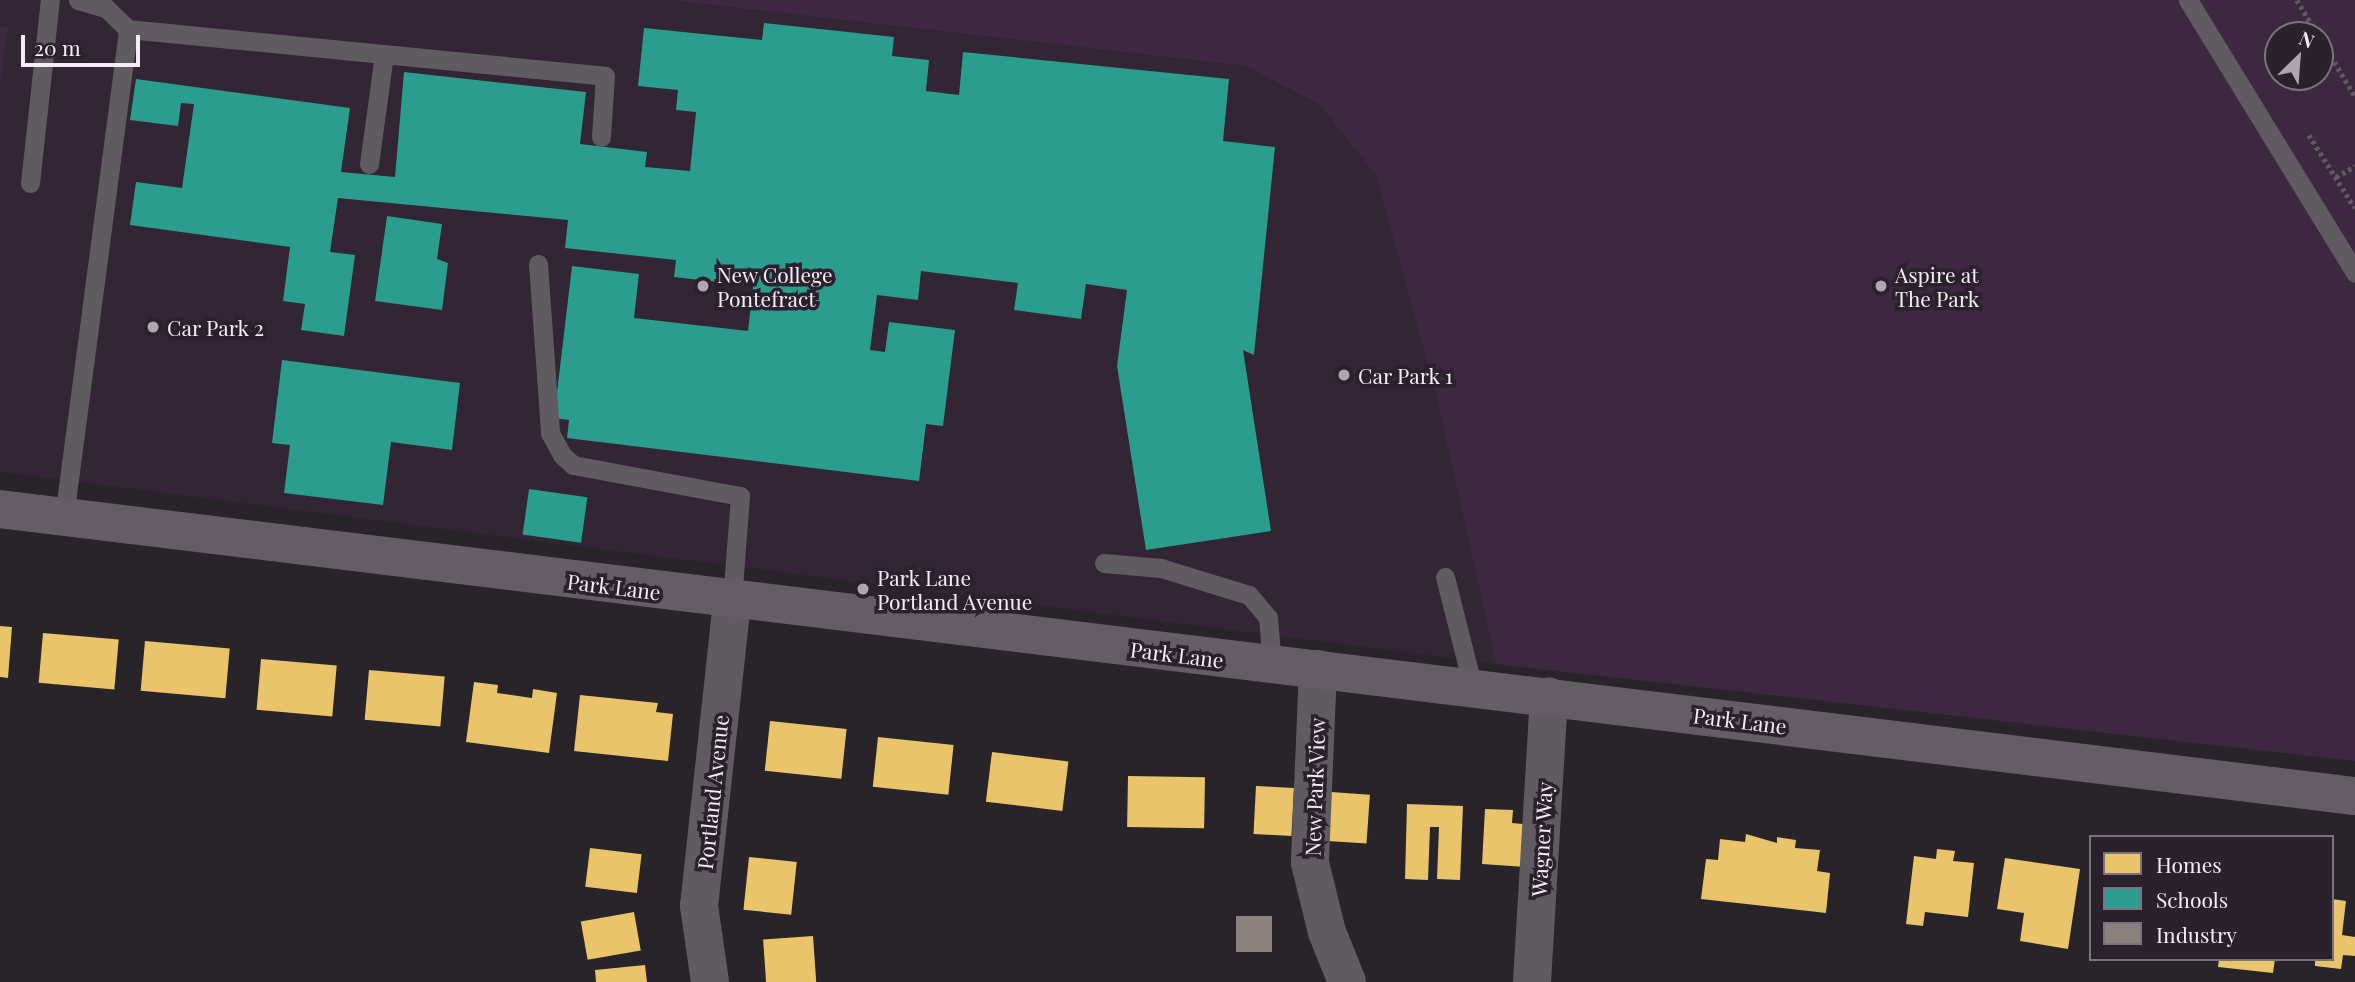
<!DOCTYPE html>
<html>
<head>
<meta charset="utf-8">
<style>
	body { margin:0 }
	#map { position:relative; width:2355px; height:982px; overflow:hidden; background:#29242a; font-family:"Playfair Display",serif }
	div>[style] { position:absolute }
	.built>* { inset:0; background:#322534 }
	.green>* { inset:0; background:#3d2741 }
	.homes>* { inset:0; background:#e9c46a; transform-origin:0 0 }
	.schools>* { inset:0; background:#2a9d8f; transform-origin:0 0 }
	.industry>* { inset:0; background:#8a817c; transform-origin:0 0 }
	.path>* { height:4.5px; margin-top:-2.25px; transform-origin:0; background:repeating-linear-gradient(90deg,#5f5a60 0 3.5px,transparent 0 7px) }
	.service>* { height:19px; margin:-9.5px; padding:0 9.5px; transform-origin:9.5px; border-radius:9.5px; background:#605b61 }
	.minor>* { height:38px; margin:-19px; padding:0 19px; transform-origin:19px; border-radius:19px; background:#605b61 }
	.secondary>* { height:38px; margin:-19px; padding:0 19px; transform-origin:19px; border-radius:19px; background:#645d66 }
	.dots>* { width:19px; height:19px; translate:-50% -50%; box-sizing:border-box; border:4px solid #2b212d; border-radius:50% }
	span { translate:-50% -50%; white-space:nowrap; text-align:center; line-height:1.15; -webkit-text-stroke:7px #2b212d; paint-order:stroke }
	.poi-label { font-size:21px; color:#f3ecf4 }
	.left { translate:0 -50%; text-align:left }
	.street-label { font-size:21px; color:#f3ecf4 }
	.legend { position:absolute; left:2089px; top:835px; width:245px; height:126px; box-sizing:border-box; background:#2b212d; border:2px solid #7b727d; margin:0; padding:9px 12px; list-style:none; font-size:21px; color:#f3ecf4 }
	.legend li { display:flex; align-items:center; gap:14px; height:35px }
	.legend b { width:35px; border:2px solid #7b727d }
	.north { position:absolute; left:2264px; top:21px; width:70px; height:70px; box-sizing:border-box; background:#2b212d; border:2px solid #7b727d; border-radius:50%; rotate:25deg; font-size:19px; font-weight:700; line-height:28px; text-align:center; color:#f3ecf4 }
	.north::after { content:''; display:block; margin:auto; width:24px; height:32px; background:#aca6ad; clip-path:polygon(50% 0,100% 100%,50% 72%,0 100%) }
	.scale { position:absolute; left:21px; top:35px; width:119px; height:32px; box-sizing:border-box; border:4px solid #f3ecf4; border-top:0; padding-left:9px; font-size:21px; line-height:24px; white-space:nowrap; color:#f3ecf4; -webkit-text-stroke:5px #2b212d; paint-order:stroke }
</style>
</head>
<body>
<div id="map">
	<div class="built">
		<div style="clip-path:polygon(0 0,668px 0,1245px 66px,1320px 105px,1376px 176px,1436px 395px,1496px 664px,0 472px)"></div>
	</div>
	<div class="green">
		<div style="clip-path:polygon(evenodd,668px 0,2355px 0,2355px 761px,1496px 664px,1436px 395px,1376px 176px,1320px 105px,1245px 66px,668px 0,2278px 35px,2320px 35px,2320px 77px,2278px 77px,2278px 35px)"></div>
		<div style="clip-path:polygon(0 26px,8px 27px,0 87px)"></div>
	</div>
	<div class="homes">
		<div style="clip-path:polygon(0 626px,12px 627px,8px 678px,0 677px)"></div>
		<div style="left:43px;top:633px;width:76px;height:50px;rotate:5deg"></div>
		<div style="left:145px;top:641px;width:85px;height:50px;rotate:5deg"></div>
		<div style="left:261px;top:659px;width:76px;height:51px;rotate:5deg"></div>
		<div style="left:369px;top:670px;width:76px;height:50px;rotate:5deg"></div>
		<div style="clip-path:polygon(474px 682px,498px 685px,497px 693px,532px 698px,533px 689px,557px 693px,549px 753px,466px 742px)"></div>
		<div style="clip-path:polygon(580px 695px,658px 703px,656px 712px,673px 714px,668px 761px,574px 751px)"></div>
		<div style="left:770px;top:721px;width:77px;height:50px;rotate:6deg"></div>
		<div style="left:878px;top:737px;width:76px;height:50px;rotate:6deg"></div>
		<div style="left:992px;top:752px;width:77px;height:50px;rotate:7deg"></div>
		<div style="left:1128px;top:776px;width:77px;height:51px;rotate:1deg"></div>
		<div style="left:1256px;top:786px;width:38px;height:48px;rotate:3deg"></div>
		<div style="left:1331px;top:792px;width:39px;height:49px;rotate:4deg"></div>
		<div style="clip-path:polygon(1407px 804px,1463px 806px,1460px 880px,1437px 879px,1439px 827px,1430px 827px,1428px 880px,1405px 879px)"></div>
		<div style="clip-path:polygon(1485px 809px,1513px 810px,1512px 823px,1533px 825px,1526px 867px,1482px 864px)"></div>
		<div style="clip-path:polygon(1746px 834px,1777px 843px,1777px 837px,1796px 840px,1795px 848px,1820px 850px,1817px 871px,1830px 873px,1826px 913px,1701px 899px,1706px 859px,1718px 860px,1720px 839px,1745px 842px)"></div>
		<div style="left:590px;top:848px;width:52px;height:39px;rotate:7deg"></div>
		<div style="clip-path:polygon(1937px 849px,1955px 851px,1953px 861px,1974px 863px,1968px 917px,1925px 912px,1923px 926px,1906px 924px,1914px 856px,1936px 859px)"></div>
		<div style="left:749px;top:857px;width:48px;height:53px;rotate:6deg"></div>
		<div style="clip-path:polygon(2005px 858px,2080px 869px,2068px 949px,2020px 941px,2024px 913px,1997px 909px)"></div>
		<div style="clip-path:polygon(2332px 899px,2346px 901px,2342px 935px,2355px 937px,2355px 956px,2343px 955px,2341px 969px,2315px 966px,2315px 959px,2332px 959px)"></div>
		<div style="left:634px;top:912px;width:39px;height:54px;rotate:80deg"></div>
		<div style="left:813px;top:936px;width:46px;height:50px;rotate:86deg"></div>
		<div style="clip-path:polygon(2219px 959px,2275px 959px,2273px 973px,2218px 967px)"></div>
		<div style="clip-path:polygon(645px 965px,647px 982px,596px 982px,595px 970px)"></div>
	</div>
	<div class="schools">
		<div style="clip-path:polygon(764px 23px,894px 37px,892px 56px,929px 60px,926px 91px,959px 95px,963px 52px,1229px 79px,1223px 141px,1275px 147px,1254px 355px,1243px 350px,1271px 531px,1146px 550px,1117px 366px,1127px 290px,1086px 284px,1081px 319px,1014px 310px,1018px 283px,921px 271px,918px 300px,877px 295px,870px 350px,885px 352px,889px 322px,955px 330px,943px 426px,926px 424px,919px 481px,567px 438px,569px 420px,554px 418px,572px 266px,639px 274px,634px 318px,748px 331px,753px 286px,674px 277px,676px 260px,565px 248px,568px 220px,338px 198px,330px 252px,355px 255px,344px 336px,301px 330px,305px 304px,283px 301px,290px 247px,130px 225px,136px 182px,182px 188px,194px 104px,181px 103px,178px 126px,130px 120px,136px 79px,350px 108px,341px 172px,395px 177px,404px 72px,586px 92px,580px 144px,647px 152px,645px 167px,690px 171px,696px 112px,676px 110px,678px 90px,638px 86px,644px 28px,762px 40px)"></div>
		<div style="clip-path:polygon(387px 216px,442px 224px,437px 259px,448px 263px,442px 310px,375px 301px)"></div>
		<div style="clip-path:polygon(282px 360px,460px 383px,452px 450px,391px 442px,383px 505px,284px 493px,290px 445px,272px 443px)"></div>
		<div style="left:529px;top:489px;width:59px;height:46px;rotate:8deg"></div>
	</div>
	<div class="industry">
		<div style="left:1236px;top:916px;width:36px;height:36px"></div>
	</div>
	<div class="path">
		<div style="left:2297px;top:0;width:41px;rotate:59deg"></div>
		<div style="left:2320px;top:38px;width:68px;rotate:58.9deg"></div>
		<div style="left:2309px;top:135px;width:86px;rotate:57.8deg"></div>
		<div style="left:2336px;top:177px;width:22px;rotate:-30deg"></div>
	</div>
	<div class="service">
		<div style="left:78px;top:0;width:29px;rotate:16deg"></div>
		<div style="left:106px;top:8px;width:30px;rotate:44deg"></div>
		<div style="left:2188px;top:0;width:320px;rotate:58.5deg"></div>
		<div style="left:369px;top:164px;width:111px;rotate:-82.2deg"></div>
		<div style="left:30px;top:183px;width:184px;rotate:-83.8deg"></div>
		<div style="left:538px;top:264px;width:169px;rotate:85.9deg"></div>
		<div style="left:550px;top:433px;width:25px;rotate:61deg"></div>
		<div style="left:562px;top:455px;width:15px;rotate:42deg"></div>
		<div style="left:573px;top:465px;width:170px;rotate:10.5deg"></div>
		<div style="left:740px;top:496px;width:105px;rotate:94.4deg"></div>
		<div style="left:64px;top:517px;width:492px;rotate:-82.5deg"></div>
		<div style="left:128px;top:29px;width:479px;rotate:5.6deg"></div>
		<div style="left:605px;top:76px;width:61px;rotate:93.8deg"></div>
		<div style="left:1104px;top:563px;width:57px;rotate:5deg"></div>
		<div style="left:1161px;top:568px;width:92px;rotate:17.1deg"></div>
		<div style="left:1249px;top:595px;width:30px;rotate:50deg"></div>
		<div style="left:1268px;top:618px;width:47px;rotate:85.1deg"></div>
		<div style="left:1445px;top:577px;width:114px;rotate:75.8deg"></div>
	</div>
	<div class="minor">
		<div style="left:1318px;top:669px;width:194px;rotate:92.4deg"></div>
		<div style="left:1310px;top:863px;width:71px;rotate:76.2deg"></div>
		<div style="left:1327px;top:932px;width:54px;rotate:68.2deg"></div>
		<div style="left:710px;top:982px;width:77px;rotate:-98.2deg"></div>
		<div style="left:699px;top:906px;width:307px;rotate:-83.8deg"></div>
		<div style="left:1532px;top:982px;width:286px;rotate:-86.6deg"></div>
	</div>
	<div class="secondary">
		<div style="left:0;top:509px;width:2372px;rotate:6.95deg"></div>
	</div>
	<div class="dots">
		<div style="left:703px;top:286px;background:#aca6ad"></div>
		<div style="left:1881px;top:286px;background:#aca6ad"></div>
		<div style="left:153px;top:327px;background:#aca6ad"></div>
		<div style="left:1344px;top:375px;background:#aca6ad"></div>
		<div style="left:863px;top:589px;background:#aca6ad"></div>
	</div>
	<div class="poi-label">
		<span class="left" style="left:717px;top:286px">New College<br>Pontefract</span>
		<span class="left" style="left:1895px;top:286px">Aspire at<br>The Park</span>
		<span class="left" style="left:167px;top:327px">Car Park 2</span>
		<span class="left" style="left:1358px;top:375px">Car Park 1</span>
		<span class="left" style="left:877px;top:589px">Park Lane<br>Portland Avenue</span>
	</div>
	<div class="street-label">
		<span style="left:614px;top:586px;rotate:7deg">Park Lane</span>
		<span style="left:1177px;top:654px;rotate:7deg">Park Lane</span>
		<span style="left:1740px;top:720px;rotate:7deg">Park Lane</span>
		<span style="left:1314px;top:787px;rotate:-88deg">New Park View</span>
		<span style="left:712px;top:792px;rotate:-84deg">Portland Avenue</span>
		<span style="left:1541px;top:839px;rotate:-87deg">Wagner Way</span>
	</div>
	<ul class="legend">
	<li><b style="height:19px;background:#e9c46a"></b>Homes</li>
	<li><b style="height:19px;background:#2a9d8f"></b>Schools</li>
	<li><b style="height:19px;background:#8a817c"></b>Industry</li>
	</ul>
	<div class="north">N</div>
	<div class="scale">20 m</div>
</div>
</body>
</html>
